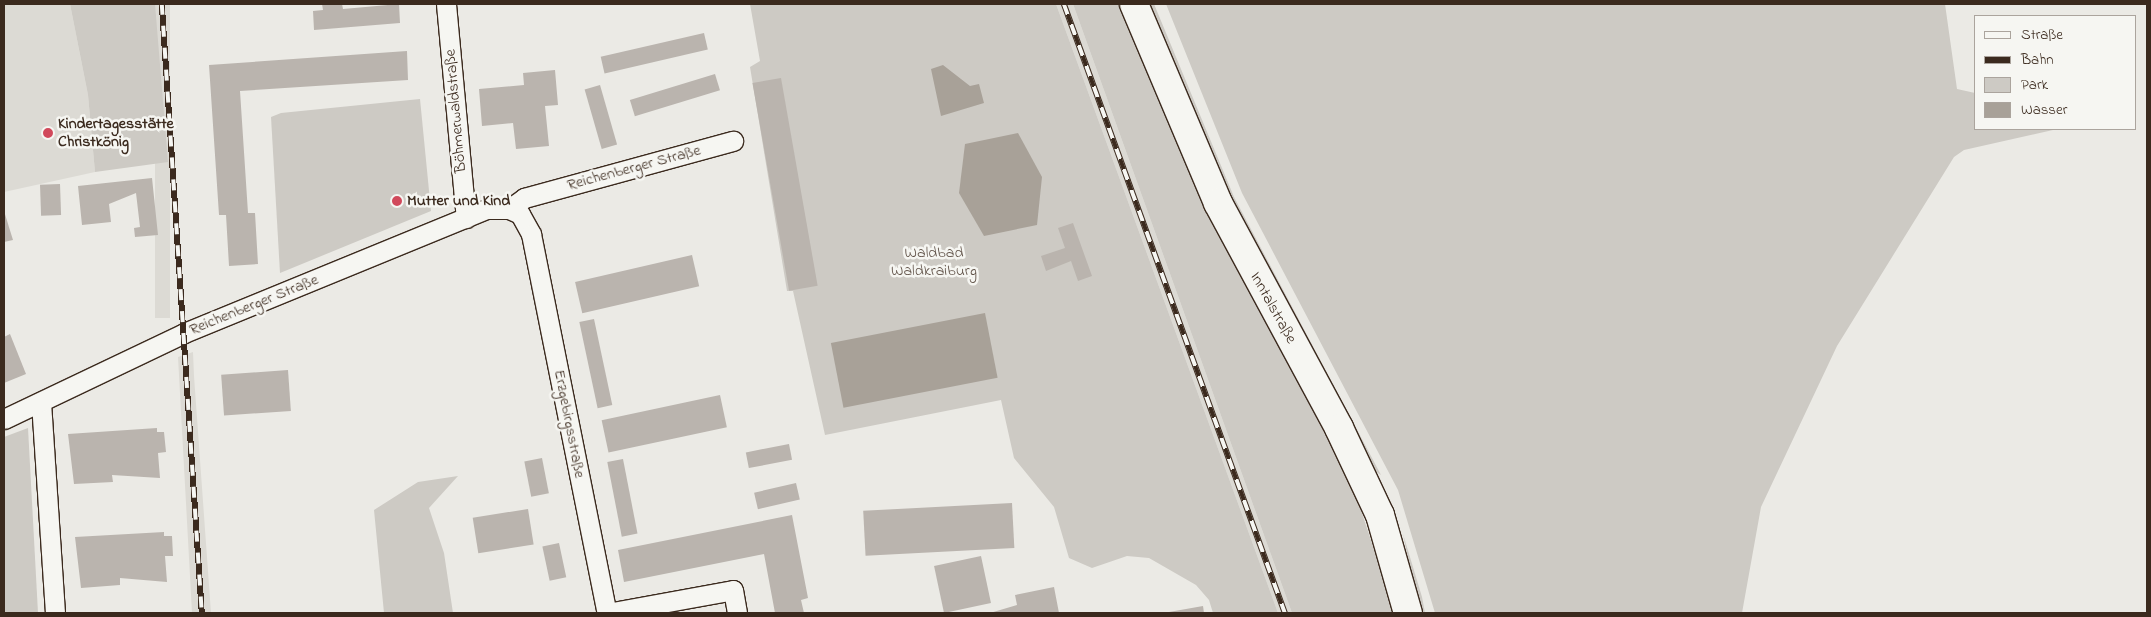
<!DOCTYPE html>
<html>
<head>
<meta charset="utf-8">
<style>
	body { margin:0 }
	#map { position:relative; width:2151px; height:617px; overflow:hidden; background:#ebeae5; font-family:"Indie Flower",sans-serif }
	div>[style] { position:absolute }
	.built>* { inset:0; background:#dcdad4; transform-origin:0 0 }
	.green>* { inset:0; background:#cdcac4 }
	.water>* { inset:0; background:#a8a198; transform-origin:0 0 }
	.building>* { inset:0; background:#bab4ae; transform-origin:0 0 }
	.roads { filter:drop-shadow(1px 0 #3b2a1e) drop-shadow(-1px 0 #3b2a1e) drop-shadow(0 1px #3b2a1e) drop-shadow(0 -1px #3b2a1e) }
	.minor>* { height:19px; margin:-9.5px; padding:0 9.5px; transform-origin:9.5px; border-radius:9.5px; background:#f6f6f2 }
	.secondary>* { height:28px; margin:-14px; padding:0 14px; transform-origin:14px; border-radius:14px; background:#f6f6f2 }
	.rail>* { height:5.5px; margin-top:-2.75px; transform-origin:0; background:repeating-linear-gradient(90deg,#f6f6f2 0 11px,#3b2a1e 0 22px); box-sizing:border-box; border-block:1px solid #3b2a1e }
	.dots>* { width:14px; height:14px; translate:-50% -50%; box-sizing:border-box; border:2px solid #f6f6f2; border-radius:50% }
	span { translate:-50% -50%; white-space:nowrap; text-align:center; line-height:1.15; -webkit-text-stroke:5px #f6f6f2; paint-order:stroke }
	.street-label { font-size:16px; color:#3b2a1e }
	.poi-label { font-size:16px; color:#3b2a1e; font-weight:700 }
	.left { translate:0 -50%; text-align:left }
	.park-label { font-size:16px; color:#605248 }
	.frame { position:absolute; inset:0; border:5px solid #3b2a1e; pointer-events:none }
	.legend { position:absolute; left:1974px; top:15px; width:162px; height:115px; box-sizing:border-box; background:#f6f6f2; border:1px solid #aba49d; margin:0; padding:6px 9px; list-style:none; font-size:15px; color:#3b2a1e }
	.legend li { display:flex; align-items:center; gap:10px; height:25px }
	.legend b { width:25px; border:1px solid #aba49d }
</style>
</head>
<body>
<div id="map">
	<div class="built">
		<div style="clip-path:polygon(4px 4px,70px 4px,88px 95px,95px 172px,4px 192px)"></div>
		<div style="left:155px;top:4px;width:15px;height:314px"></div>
		<div style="clip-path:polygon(1056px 4px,1073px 4px,1292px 613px,1278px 613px)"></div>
		<div style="clip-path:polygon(193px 352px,194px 376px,211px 613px,192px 613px,178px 357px)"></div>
	</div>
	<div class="green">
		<div style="clip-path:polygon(70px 4px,155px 4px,168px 162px,95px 172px,88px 95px)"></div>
		<div style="clip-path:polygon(750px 4px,1056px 4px,1278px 613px,1213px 613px,1209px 600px,1196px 585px,1149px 558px,1127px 556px,1092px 568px,1069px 558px,1054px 507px,1014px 458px,1001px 400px,825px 435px,793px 291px,787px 291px,750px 67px,760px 61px)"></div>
		<div style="clip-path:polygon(1073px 4px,1121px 4px,1206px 207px,1352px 483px,1395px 613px,1292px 613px)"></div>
		<div style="clip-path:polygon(1148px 4px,1154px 4px,1234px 197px,1381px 475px,1372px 469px,1231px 200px)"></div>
		<div style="clip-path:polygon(1166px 4px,1945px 4px,1957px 89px,1975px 93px,1975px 129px,2053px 130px,1964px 150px,1954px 157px,1837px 346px,1761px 507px,1742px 613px,1435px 613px,1398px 490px,1242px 193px)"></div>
		<div style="clip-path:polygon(420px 99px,431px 211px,280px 273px,271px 117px,281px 113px)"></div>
		<div style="clip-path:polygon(28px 428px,38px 613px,4px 613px,4px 437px)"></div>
		<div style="clip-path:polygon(458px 476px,429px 508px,444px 553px,453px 613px,384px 613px,374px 510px,418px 482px)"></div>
		<div style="clip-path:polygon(1403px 534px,1422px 597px,1425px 613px,1419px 613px)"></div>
	</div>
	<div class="water">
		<div style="clip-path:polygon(943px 65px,970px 86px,979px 84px,984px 103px,941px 116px,931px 69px)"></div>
		<div style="clip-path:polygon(1018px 133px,1042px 177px,1037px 225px,984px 236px,959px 193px,965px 144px)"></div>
		<div style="left:985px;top:313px;width:66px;height:157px;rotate:79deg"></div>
	</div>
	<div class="building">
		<div style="clip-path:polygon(322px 4px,342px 4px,343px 9px,399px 4px,400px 23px,314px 30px,313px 11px,323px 10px)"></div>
		<div style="left:704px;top:33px;width:17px;height:106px;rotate:77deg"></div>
		<div style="clip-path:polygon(407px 51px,408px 80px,240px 91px,248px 213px,255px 213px,258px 264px,229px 266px,226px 215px,219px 215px,209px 65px)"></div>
		<div style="clip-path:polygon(555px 70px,558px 105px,545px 106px,549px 146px,516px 149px,513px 123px,482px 126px,479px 89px,524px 85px,523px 73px)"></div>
		<div style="left:715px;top:74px;width:17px;height:89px;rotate:73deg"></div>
		<div style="left:781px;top:78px;width:211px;height:29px;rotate:80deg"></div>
		<div style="left:600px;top:85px;width:62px;height:16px;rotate:74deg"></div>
		<div style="clip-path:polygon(152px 178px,158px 235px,135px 237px,134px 228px,140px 227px,136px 193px,109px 204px,111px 222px,82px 225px,78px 186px)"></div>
		<div style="left:60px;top:184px;width:31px;height:20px;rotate:88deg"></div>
		<div style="clip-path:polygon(4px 211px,13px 240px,4px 242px)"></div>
		<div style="clip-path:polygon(1073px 223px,1092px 276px,1078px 281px,1071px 261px,1046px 271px,1041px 256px,1065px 248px,1058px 228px)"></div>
		<div style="left:692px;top:255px;width:32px;height:120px;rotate:77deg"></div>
		<div style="left:594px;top:319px;width:88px;height:15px;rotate:78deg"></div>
		<div style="clip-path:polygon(10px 334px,26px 374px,4px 383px,4px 337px)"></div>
		<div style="left:288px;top:370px;width:41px;height:67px;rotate:86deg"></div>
		<div style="left:720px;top:395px;width:33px;height:121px;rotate:78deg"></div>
		<div style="clip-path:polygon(157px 428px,157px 432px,164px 432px,166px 452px,158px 453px,160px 478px,112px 475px,113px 482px,74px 484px,68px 434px)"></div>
		<div style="left:789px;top:444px;width:16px;height:44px;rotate:79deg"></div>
		<div style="left:542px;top:458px;width:36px;height:18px;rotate:79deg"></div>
		<div style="left:623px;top:459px;width:76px;height:16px;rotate:79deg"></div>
		<div style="left:796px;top:483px;width:17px;height:43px;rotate:77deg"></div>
		<div style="left:1012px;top:503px;width:45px;height:149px;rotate:87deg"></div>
		<div style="left:528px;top:509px;width:36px;height:56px;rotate:81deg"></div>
		<div style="clip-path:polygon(792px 515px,808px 598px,801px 600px,804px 613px,775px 613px,764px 554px,624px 582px,618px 550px)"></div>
		<div style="clip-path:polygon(164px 532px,164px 536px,172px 536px,173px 556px,165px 556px,167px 582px,120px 578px,120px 585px,81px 588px,75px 537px)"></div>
		<div style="left:559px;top:543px;width:35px;height:17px;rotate:78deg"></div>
		<div style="left:981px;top:556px;width:48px;height:48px;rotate:78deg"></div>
		<div style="clip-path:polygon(1054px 587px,1059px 613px,990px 613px,1017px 605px,1015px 595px)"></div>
		<div style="clip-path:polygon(1203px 606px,1204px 613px,1169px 613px,1169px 612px)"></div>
	</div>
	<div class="roads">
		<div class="minor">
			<div style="left:446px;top:4px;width:215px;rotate:84.7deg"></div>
			<div style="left:509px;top:209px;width:19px;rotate:-36deg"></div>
			<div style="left:524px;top:198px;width:217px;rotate:-15.3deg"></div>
			<div style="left:41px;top:402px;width:211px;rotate:86.2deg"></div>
			<div style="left:4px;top:419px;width:199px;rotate:-25.5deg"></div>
			<div style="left:184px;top:333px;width:327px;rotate:-22.3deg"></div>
			<div style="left:487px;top:209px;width:22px"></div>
			<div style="left:509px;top:209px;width:12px;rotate:24deg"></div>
			<div style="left:520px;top:214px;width:23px;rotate:61deg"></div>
			<div style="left:531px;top:234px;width:387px;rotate:78.7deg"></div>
			<div style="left:607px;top:613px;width:128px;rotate:-10.3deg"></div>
			<div style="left:733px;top:590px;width:23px;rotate:80deg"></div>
		</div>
		<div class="secondary">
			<div style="left:1134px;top:4px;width:216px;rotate:67.1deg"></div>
			<div style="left:1218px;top:203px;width:255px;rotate:61.7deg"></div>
			<div style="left:1339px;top:428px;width:96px;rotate:64.8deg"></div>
			<div style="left:1380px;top:515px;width:102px;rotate:74.1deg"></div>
		</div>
	</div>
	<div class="rail">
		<div style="left:162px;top:4px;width:610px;rotate:86.24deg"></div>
		<div style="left:1064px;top:4px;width:648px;rotate:70.05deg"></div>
	</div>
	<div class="dots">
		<div style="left:48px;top:133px;background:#d1495b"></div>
		<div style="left:397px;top:201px;background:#d1495b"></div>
	</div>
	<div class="street-label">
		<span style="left:456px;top:111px;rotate:-95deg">Böhmerwaldstraße</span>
		<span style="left:634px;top:168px;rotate:-15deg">Reichenberger Straße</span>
		<span style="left:254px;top:305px;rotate:-22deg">Reichenberger Straße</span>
		<span style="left:1273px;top:308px;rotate:61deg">Inntalstraße</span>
		<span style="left:569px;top:424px;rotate:79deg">Erzgebirgsstraße</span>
	</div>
	<div class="poi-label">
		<span class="left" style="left:58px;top:133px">Kindertagesstätte<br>Christkönig</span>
		<span class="left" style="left:407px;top:201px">Mutter und Kind</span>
	</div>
	<div class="park-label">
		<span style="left:934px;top:262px">Waldbad<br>Waldkraiburg</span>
	</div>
	<div class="frame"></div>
	<ul class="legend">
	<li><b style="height:6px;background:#f6f6f2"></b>Straße</li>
	<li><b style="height:6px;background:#3b2a1e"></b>Bahn</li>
	<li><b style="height:14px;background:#cdcac4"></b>Park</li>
	<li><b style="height:14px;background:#a8a198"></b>Wasser</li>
	</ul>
</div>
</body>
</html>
